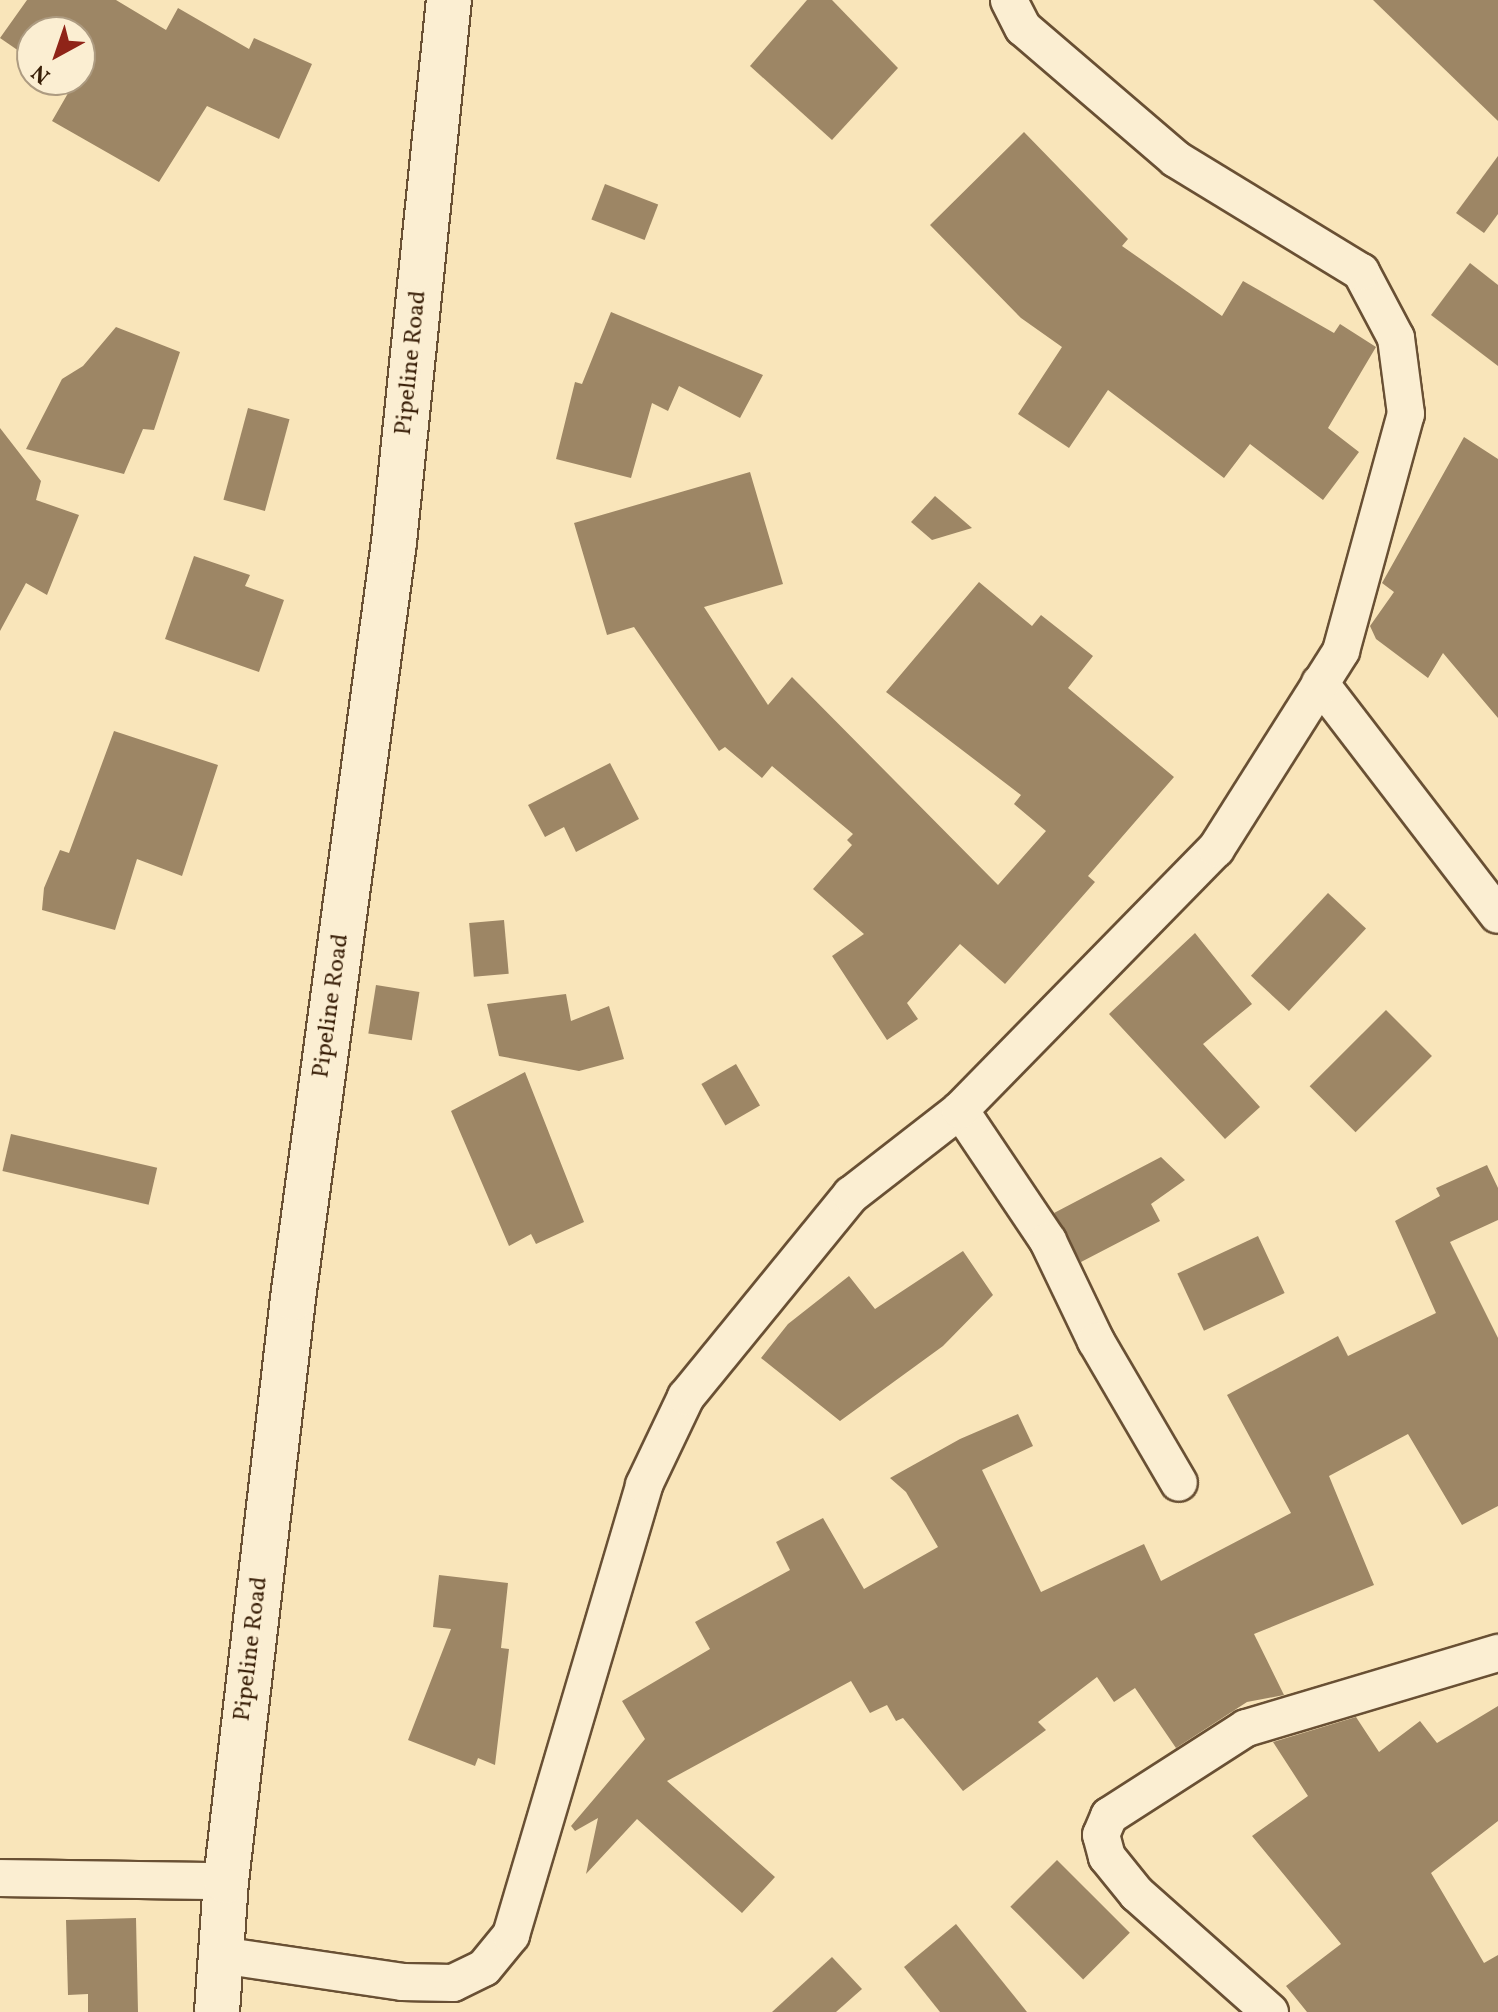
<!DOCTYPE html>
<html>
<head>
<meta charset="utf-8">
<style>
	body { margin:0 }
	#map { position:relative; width:1498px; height:2012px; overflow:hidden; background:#f9e5ba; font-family:Vollkorn,serif }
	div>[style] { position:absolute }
	.building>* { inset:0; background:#9d8665; transform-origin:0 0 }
	.roads { filter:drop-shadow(2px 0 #695034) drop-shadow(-2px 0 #695034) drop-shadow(0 2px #695034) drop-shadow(0 -2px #695034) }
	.street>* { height:36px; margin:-18px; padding:0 18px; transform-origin:18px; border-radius:18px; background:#fbeed2 }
	.secondary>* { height:44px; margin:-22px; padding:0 22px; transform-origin:22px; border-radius:22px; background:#fbeed2 }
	span { translate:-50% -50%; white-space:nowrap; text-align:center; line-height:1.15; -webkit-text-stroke:7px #fbeed2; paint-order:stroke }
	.street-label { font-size:24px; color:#391f08 }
	.north { position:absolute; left:16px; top:16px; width:80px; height:80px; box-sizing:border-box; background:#fbeed2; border:2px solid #ad9b81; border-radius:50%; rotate:220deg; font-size:22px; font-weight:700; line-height:32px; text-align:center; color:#391f08 }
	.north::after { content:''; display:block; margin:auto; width:28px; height:36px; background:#8f2418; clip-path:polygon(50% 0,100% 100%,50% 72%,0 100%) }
</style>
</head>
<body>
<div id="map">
	<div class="building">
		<div style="clip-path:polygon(27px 0,116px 0,166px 30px,178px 8px,249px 49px,254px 38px,312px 64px,279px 139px,207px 106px,159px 182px,52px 121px,71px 88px,60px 80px,80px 80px,80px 32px,32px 32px,32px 60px,0 38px)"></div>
		<div style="clip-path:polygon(807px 0,832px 0,898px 68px,832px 140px,750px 66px)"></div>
		<div style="clip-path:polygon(1373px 0,1498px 0,1498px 121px)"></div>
		<div style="clip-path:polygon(1024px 132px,1128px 239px,1122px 246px,1222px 316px,1243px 281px,1334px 333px,1340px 324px,1376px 347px,1328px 428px,1359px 452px,1323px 500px,1250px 444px,1224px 478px,1108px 390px,1069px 448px,1018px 414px,1062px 347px,1021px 318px,930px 225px)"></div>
		<div style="clip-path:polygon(1498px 156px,1498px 214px,1484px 233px,1456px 213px)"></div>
		<div style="left:605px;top:184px;width:57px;height:38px;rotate:21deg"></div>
		<div style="clip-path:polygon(1470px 263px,1498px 285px,1498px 366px,1431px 315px)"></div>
		<div style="clip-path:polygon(611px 312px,763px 375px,740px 418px,679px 386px,668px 411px,652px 403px,631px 478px,556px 459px,575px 382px,582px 384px)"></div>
		<div style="clip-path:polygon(116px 327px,180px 352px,154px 430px,143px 429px,124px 474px,26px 449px,62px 379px,83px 366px)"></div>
		<div style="left:248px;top:408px;width:43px;height:95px;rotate:15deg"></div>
		<div style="clip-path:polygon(0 428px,41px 481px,36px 500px,79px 515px,47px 595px,26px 583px,0 631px)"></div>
		<div style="clip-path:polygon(1464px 437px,1498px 459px,1498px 718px,1443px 653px,1428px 678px,1376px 639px,1370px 626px,1394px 592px,1382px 583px)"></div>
		<div style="clip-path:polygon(750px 472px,783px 584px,704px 607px,768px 705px,792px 677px,998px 885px,1046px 831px,1014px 804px,1021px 795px,886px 692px,979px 582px,1032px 626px,1041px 615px,1093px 656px,1068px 688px,1174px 777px,1088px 876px,1095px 882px,1005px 984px,960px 944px,907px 1003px,918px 1019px,887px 1040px,832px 956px,864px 934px,813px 889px,852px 845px,847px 840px,853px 834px,772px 766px,762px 778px,725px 747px,719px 751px,634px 627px,607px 635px,574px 523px)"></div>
		<div style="clip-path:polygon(935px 496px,972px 528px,932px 540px,911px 522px)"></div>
		<div style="clip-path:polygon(194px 556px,250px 575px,245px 586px,284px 600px,259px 672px,165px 639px)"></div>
		<div style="clip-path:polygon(114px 731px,218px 765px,182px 876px,137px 859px,115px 930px,42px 910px,44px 888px,60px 850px,69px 853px)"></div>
		<div style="clip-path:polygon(610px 763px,639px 819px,576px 852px,564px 827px,545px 837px,528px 805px)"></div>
		<div style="left:1328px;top:893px;width:52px;height:113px;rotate:43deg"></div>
		<div style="left:504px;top:920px;width:54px;height:35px;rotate:85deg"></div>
		<div style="clip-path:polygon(1195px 933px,1252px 1004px,1203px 1044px,1260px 1107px,1225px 1139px,1109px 1014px)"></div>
		<div style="left:376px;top:985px;width:44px;height:49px;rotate:9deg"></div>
		<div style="clip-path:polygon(566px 994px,571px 1021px,609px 1006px,624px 1059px,579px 1071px,499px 1056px,487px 1004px)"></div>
		<div style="left:1386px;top:1010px;width:65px;height:108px;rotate:45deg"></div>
		<div style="left:736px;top:1064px;width:48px;height:40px;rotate:60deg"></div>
		<div style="clip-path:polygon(525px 1072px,584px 1222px,536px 1244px,531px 1234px,509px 1246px,451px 1111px)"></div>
		<div style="left:11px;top:1134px;width:150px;height:38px;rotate:13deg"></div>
		<div style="clip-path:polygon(1161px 1157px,1185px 1180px,1151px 1204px,1160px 1221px,1081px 1262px,1054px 1213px)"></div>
		<div style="clip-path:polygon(1487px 1165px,1498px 1188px,1498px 1220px,1450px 1242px,1498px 1338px,1498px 1506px,1462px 1525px,1408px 1434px,1329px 1476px,1374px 1585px,1254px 1634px,1284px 1695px,1247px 1702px,1176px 1748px,1135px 1688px,1114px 1702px,1097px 1677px,1038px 1722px,1046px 1730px,963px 1791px,903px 1718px,896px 1721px,887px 1705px,870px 1713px,851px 1681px,667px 1781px,775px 1877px,742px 1913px,637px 1819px,586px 1874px,598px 1818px,575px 1831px,571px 1826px,645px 1739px,622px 1701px,710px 1649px,695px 1622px,790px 1570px,776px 1542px,823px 1518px,864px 1589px,938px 1547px,906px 1492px,890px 1478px,960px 1439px,1018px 1414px,1033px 1446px,982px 1470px,1041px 1592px,1144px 1544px,1161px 1581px,1291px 1513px,1227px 1395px,1338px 1336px,1348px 1356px,1436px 1313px,1395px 1221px,1440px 1196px,1436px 1188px)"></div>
		<div style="left:1258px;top:1236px;width:63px;height:89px;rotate:65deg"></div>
		<div style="clip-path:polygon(963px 1251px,993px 1295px,943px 1346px,840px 1421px,761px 1358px,788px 1324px,849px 1276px,875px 1309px)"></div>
		<div style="clip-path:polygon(439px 1575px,508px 1583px,501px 1648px,509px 1649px,495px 1765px,478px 1758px,475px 1766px,408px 1740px,451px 1629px,433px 1627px)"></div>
		<div style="clip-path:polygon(1498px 1706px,1498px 1821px,1431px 1873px,1484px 1963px,1498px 1955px,1498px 2012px,1307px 2012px,1286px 1986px,1341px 1944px,1252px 1836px,1308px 1796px,1273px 1742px,1356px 1717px,1379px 1752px,1420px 1721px,1437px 1743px)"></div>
		<div style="left:1057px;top:1860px;width:103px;height:66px;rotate:45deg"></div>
		<div style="clip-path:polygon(136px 1918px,138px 2012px,88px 2012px,88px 1994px,68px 1995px,66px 1920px)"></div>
		<div style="clip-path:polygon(956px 1924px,1027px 2012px,940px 2012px,904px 1967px)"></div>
		<div style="clip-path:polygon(832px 1957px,862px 1989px,836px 2012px,772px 2012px)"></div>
	</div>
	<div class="roads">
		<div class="street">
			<div style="left:1320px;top:683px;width:292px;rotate:52.5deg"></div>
			<div style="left:960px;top:1110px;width:158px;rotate:56.1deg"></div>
			<div style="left:1048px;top:1241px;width:111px;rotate:64.4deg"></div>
			<div style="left:1096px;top:1341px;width:164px;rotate:59.7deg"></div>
			<div style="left:0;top:1878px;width:226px;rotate:0.8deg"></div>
			<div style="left:220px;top:1955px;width:184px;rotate:8.4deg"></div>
			<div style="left:402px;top:1982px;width:51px;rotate:1.1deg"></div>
			<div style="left:453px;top:1983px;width:34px;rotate:-26deg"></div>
			<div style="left:484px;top:1968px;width:43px;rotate:-50.7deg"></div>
			<div style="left:511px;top:1935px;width:469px;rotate:-73.5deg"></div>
			<div style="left:644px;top:1485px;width:98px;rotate:-64.5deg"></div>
			<div style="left:686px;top:1397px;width:261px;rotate:-50.8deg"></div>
			<div style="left:851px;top:1195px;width:138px;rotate:-37.9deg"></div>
			<div style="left:960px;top:1110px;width:366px;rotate:-45.6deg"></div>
			<div style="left:1216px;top:849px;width:234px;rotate:-57.7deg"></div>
			<div style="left:1341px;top:651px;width:246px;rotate:-74.7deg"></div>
			<div style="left:1406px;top:414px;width:77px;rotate:-97.5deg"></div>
			<div style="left:1396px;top:338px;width:75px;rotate:-117.9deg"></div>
			<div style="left:1361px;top:272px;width:217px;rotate:-148.6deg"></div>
			<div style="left:1176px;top:159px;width:201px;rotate:-139.4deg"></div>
			<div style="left:1023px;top:28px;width:31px;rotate:-117deg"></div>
			<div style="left:1270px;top:2012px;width:178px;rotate:-138.4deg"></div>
			<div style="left:1137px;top:1894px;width:48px;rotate:-129deg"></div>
			<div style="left:1107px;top:1857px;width:23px;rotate:-105deg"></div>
			<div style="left:1101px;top:1835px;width:21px;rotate:-67deg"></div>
			<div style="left:1109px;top:1816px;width:163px;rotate:-32.7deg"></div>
			<div style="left:1246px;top:1728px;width:263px;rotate:-16.6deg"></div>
		</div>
		<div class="secondary">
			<div style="left:217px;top:2012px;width:131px;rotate:-86.1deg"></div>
			<div style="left:226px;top:1881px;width:587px;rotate:-83.44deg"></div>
			<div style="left:293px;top:1298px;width:763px;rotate:-82.39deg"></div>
			<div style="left:394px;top:542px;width:545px;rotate:-84.21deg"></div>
		</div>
	</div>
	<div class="street-label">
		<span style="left:412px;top:363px;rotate:-84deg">Pipeline Road</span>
		<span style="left:332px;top:1006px;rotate:-82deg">Pipeline Road</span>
		<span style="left:252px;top:1649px;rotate:-83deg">Pipeline Road</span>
	</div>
	<div class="north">N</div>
</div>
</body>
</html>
